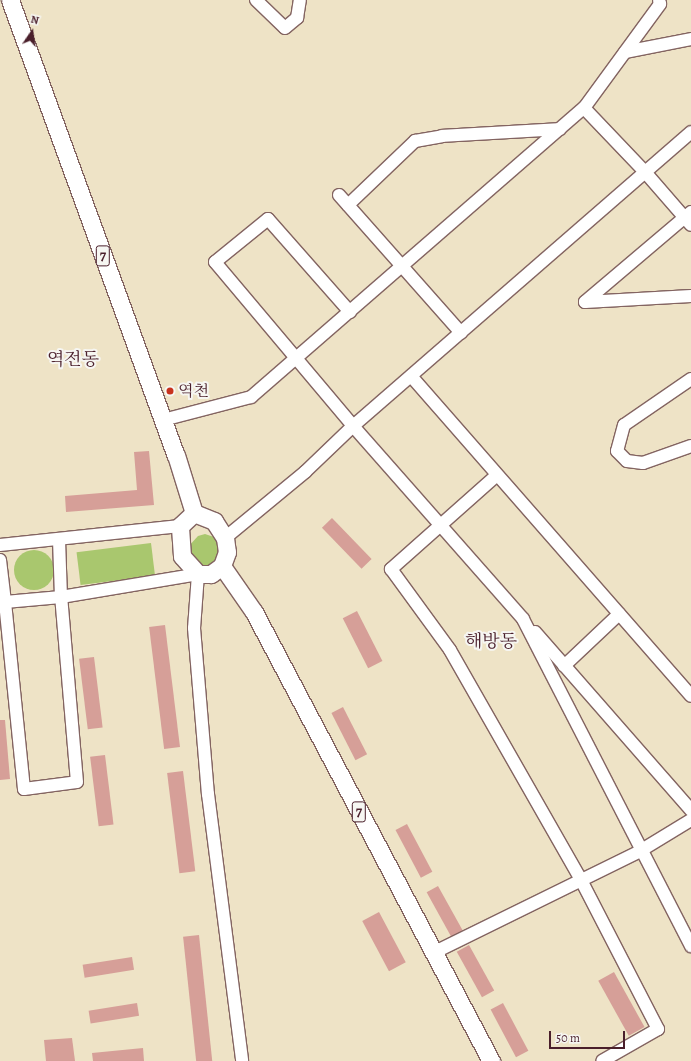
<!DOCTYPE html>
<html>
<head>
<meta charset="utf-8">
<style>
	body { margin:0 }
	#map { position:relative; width:691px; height:1061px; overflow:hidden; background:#eee3c6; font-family:Alegreya,"Noto Serif KR",serif }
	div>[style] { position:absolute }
	.green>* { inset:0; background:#a9c76e; transform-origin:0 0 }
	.round { border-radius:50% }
	.building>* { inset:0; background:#d69f98; transform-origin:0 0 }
	.roads { filter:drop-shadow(1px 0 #836461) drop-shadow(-1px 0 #836461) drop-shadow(0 1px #836461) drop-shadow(0 -1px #836461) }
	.minor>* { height:12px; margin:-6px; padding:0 6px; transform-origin:6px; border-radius:6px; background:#fff }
	.highway>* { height:17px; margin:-8.5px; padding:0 8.5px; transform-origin:8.5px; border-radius:8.5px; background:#fff }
	.dots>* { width:11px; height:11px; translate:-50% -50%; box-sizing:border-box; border:2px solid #f6f6f2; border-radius:50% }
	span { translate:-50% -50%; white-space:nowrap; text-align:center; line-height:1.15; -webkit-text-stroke:4px #f6f6f2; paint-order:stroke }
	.shield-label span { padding:1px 3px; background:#f6f6f2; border:1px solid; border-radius:3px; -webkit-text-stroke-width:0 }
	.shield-label { font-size:15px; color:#4a1f2b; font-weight:700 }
	.poi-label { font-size:16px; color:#4a1f2b }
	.left { translate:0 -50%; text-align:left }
	.quarter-label { font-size:18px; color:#4a1f2b }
	.north { position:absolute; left:12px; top:12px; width:40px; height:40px; -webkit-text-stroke:3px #f6f6f2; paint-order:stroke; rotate:13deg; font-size:11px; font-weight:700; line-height:16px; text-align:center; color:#4a1f2b }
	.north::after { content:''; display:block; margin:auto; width:14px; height:18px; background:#4a1f2b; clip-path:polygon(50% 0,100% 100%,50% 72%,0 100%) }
	.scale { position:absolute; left:549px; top:1031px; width:76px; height:18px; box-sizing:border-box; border:2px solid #4a1f2b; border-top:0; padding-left:5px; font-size:12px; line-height:14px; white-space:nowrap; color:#4a1f2b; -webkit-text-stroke:3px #f6f6f2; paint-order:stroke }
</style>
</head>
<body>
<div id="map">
	<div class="green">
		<div style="clip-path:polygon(205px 534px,220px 539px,223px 568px,192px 570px,188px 547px,198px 536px)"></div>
		<div style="left:151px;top:543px;width:33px;height:75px;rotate:83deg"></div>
		<div class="round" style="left:14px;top:550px;width:40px;height:40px"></div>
	</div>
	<div class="building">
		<div style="clip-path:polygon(149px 451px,154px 505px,66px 512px,65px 496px,137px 490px,134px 452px)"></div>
		<div style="left:332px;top:518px;width:57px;height:14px;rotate:46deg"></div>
		<div style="left:357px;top:611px;width:56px;height:16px;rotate:63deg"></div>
		<div style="left:165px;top:625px;width:123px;height:16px;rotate:83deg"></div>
		<div style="left:94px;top:657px;width:71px;height:15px;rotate:83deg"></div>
		<div style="left:343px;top:707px;width:53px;height:13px;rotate:63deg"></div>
		<div style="clip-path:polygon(0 720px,5px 720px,10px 779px,0 780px)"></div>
		<div style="left:105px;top:755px;width:70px;height:15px;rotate:83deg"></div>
		<div style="left:183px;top:771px;width:101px;height:16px;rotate:83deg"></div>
		<div style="left:407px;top:824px;width:54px;height:13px;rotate:62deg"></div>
		<div style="left:438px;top:886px;width:51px;height:13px;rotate:61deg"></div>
		<div style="left:379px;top:912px;width:57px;height:19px;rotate:62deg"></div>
		<div style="left:199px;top:935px;width:127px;height:16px;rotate:84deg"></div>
		<div style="left:469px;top:945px;width:52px;height:14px;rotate:61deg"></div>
		<div style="left:132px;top:957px;width:13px;height:50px;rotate:81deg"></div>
		<div style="left:614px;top:972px;width:63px;height:18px;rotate:61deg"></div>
		<div style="left:137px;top:1003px;width:13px;height:49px;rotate:81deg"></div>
		<div style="left:503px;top:1003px;width:54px;height:14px;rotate:62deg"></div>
		<div style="clip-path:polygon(72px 1038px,75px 1061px,46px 1061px,44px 1040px)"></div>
		<div style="clip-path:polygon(143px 1048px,144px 1061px,93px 1061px,92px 1053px)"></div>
	</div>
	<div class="roads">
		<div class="minor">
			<div style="left:256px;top:0;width:40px;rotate:44deg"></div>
			<div style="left:285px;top:28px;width:16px;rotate:-40deg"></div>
			<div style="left:297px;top:18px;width:18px;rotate:-81deg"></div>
			<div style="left:625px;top:52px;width:67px;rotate:-11.1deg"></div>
			<div style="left:584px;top:108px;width:88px;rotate:46.4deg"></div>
			<div style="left:645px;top:172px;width:70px;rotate:49deg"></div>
			<div style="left:339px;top:195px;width:184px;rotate:48.5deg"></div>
			<div style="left:348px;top:205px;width:93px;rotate:-43.7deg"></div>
			<div style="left:415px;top:141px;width:27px;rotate:-10deg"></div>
			<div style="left:442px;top:136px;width:118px;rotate:-3.4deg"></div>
			<div style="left:691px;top:212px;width:139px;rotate:139.7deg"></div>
			<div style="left:585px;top:302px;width:106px;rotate:-3.2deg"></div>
			<div style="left:350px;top:312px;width:124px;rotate:-131.4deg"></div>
			<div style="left:268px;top:219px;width:68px;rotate:140.9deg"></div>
			<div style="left:215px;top:262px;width:214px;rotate:49.9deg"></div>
			<div style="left:353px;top:426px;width:257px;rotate:48.6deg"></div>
			<div style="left:523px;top:619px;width:368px;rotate:62.8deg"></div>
			<div style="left:411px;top:376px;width:425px;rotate:48.8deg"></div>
			<div style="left:691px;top:379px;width:81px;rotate:145.5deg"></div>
			<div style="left:624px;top:425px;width:27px;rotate:105deg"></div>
			<div style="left:617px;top:451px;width:14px;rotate:45deg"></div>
			<div style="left:627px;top:461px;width:16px;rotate:7deg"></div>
			<div style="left:643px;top:463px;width:51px;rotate:-19.5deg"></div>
			<div style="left:163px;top:420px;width:91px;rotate:-14.6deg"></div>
			<div style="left:251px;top:397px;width:441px;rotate:-41deg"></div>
			<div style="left:584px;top:108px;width:129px;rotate:-53.8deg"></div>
			<div style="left:660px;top:4px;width:4px;rotate:-104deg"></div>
			<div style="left:497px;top:475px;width:142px;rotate:138.4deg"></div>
			<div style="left:391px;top:569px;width:100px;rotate:53.9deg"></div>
			<div style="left:450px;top:650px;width:265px;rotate:60.3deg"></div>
			<div style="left:581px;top:880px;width:168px;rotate:62.7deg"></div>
			<div style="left:658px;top:1029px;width:64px;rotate:150.3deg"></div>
			<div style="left:225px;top:538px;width:104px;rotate:-39.5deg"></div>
			<div style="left:305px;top:472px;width:66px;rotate:-43.8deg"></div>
			<div style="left:353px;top:426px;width:448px;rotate:-41deg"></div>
			<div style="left:0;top:545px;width:181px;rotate:-6deg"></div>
			<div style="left:0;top:560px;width:42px;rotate:83.2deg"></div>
			<div style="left:5px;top:602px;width:56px;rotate:-5.1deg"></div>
			<div style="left:61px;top:597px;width:139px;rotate:-9.5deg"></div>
			<div style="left:198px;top:574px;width:54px;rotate:94.2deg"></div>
			<div style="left:194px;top:628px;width:167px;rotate:85.2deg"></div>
			<div style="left:208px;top:794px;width:269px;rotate:82.7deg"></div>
			<div style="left:5px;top:602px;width:188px;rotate:84.2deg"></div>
			<div style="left:24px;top:789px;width:53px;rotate:-7.5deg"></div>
			<div style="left:77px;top:782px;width:186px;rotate:-94.9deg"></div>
			<div style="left:61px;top:597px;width:58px;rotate:-92deg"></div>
			<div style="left:535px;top:632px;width:237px;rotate:48.8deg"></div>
			<div style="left:564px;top:666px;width:76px;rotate:-43.4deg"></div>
			<div style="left:433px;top:953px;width:231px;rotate:-26.2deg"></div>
			<div style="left:640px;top:851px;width:60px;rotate:-31.3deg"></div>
		</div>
		<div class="highway">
			<div style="left:10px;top:0;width:484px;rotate:70deg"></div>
			<div style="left:176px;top:455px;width:61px;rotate:72.8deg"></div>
			<div style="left:194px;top:513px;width:22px;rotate:22deg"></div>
			<div style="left:214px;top:521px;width:20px;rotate:57deg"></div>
			<div style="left:225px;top:538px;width:14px;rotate:82deg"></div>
			<div style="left:227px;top:552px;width:15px;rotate:110deg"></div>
			<div style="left:222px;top:566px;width:14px;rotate:144deg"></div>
			<div style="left:211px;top:574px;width:13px;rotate:180deg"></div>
			<div style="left:198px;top:574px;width:24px;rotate:-132deg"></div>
			<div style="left:182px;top:556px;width:30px;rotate:-94deg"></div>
			<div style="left:180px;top:526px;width:19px;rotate:-43deg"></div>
			<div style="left:222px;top:566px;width:56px;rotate:55.2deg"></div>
			<div style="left:254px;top:612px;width:508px;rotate:62.17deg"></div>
		</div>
	</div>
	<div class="dots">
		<div style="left:170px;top:391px;background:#c8321e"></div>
	</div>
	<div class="shield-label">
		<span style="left:103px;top:256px">7</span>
		<span style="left:359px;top:812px">7</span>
	</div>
	<div class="poi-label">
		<span class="left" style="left:178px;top:391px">역천</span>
	</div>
	<div class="quarter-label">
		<span style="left:73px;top:359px">역전동</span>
		<span style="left:491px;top:641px">해방동</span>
	</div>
	<div class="north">N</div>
	<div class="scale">50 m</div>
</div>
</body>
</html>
